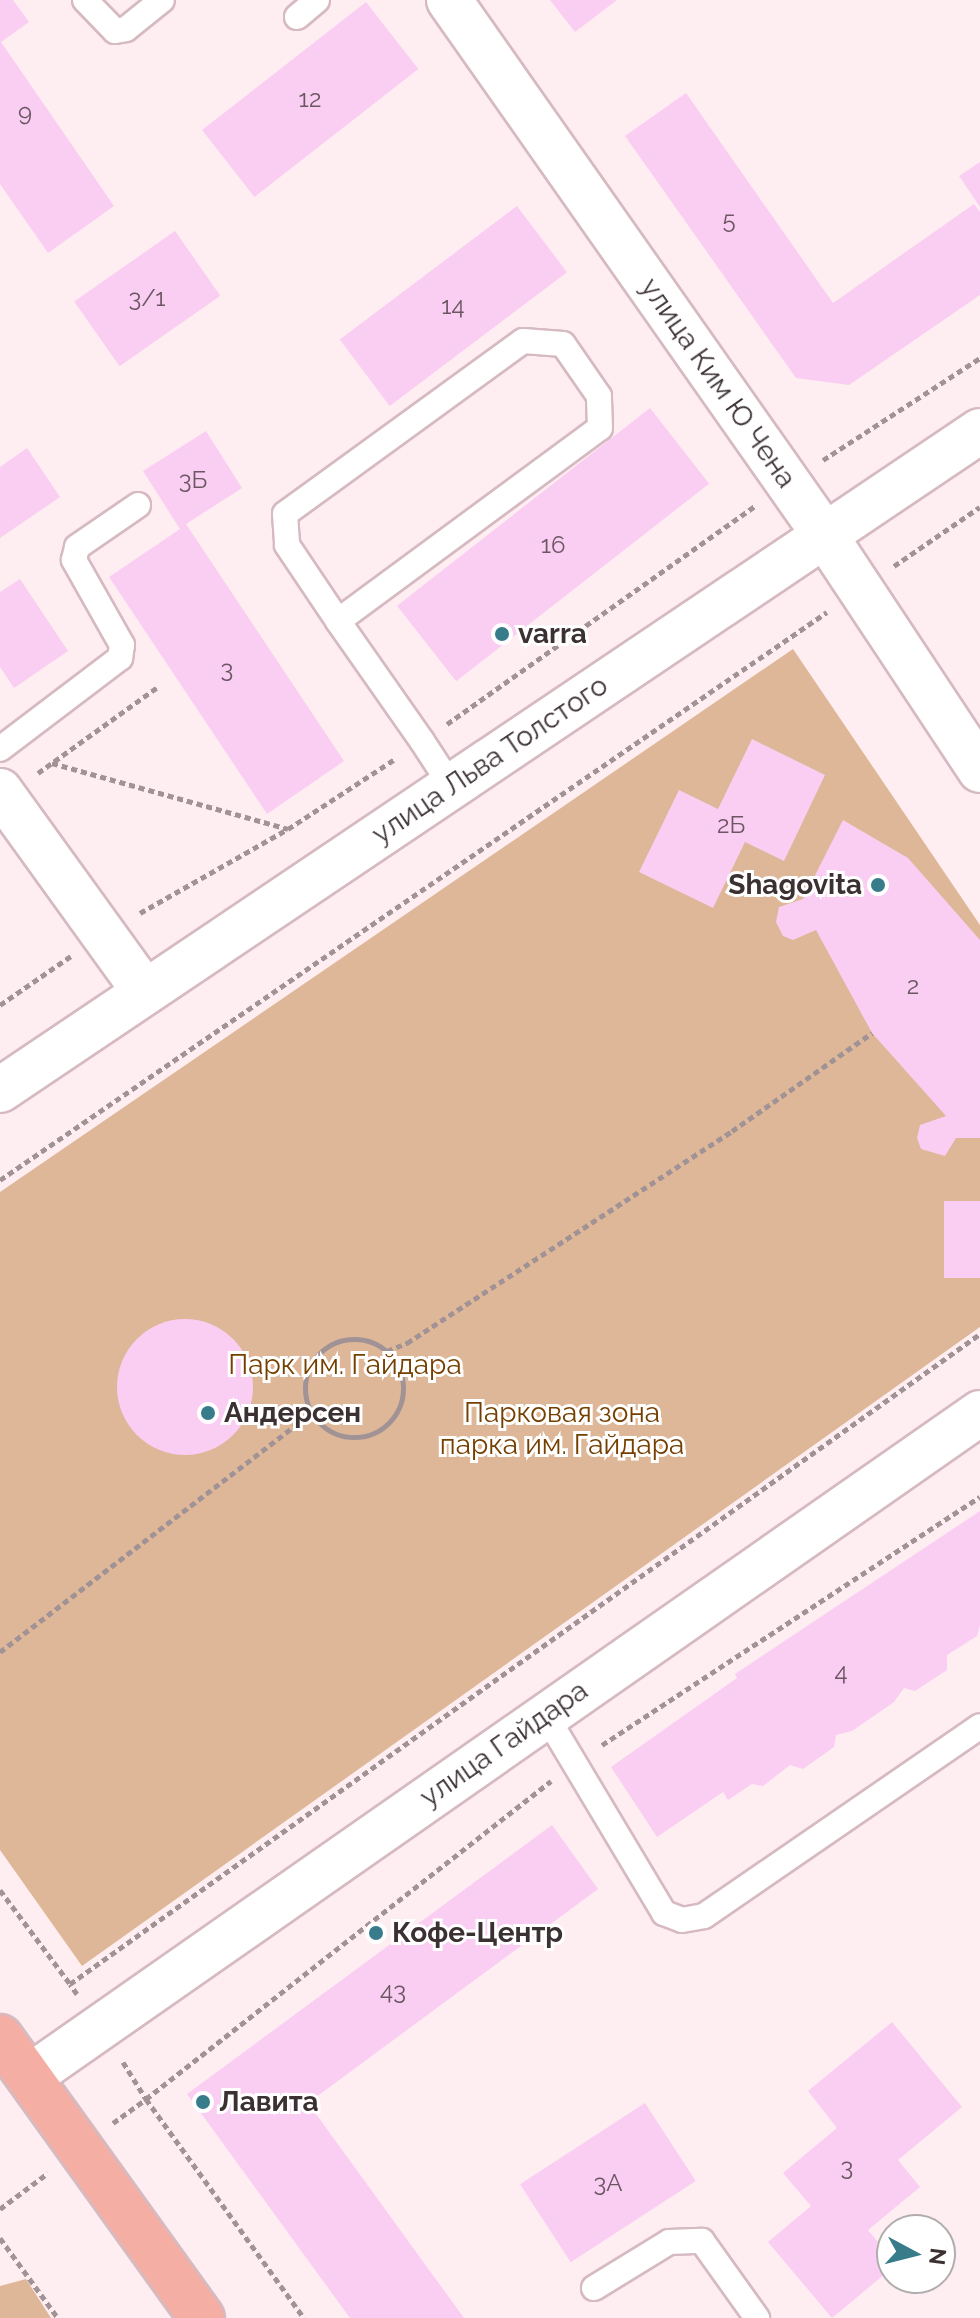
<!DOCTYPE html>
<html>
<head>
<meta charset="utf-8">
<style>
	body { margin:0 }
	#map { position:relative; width:980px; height:2318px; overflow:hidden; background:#ffeef1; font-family:Raleway,sans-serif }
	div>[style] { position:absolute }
	.green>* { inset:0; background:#deb798 }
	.building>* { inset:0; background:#facdf2; transform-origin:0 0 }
	.round { border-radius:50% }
	.path>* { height:5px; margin-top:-2.5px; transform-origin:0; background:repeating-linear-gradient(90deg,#a19395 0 6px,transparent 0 10px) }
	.path>.ring { margin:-2.5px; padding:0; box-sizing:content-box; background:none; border:5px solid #a19395; border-radius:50% }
	.roads { filter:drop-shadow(2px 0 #d6bac1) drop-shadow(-2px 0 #d6bac1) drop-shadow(0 2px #d6bac1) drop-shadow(0 -2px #d6bac1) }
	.lane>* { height:24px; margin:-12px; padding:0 12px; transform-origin:12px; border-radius:12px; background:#fff }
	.street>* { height:44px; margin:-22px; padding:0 22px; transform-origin:22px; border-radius:22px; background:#fff }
	.secondary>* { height:44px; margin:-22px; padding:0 22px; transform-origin:22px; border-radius:22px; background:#fff }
	.primary>* { height:44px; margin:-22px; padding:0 22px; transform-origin:22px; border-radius:22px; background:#f4aea3 }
	.dots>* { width:22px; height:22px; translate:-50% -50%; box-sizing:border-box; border:4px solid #fff; border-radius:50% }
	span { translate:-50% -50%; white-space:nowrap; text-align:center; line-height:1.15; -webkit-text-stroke:6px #fff; paint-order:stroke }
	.number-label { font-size:24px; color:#6b5762 }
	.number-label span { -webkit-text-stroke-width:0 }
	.street-label { font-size:28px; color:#3b3032 }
	.poi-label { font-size:28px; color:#3b3032; font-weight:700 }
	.left { translate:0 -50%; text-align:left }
	.right { translate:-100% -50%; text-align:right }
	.park-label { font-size:28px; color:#753f01 }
	.north { position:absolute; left:876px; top:2214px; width:80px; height:80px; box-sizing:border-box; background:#fff; border:2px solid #b1acad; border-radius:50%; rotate:97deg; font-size:22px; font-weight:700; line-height:32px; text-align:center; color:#3b3032 }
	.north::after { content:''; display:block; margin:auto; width:28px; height:36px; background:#387b8b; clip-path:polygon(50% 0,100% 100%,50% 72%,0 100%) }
</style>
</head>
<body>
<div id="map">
	<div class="green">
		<div style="clip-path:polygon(793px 649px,980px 925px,980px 1327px,82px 1966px,0 1850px,0 1192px)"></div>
		<div style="clip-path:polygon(26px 2279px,51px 2318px,0 2318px,0 2286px)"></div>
	</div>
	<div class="building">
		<div style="clip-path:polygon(0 0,13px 0,29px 22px,1px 42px,114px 206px,48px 253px,0 184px)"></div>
		<div style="clip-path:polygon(550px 0,617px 0,575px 32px)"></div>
		<div style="left:366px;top:2px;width:85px;height:208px;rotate:52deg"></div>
		<div style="clip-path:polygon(686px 93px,833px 303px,974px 204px,980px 212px,980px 295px,849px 385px,796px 378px,625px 136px)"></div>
		<div style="clip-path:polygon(980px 162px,980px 207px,959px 176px)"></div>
		<div style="left:517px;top:206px;width:83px;height:222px;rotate:53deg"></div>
		<div style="left:175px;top:231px;width:79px;height:123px;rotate:55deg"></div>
		<div style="left:650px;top:408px;width:96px;height:321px;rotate:52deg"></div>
		<div style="clip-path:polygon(206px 431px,242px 488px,186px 524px,344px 761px,267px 814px,109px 577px,180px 529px,143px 471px)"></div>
		<div style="clip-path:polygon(27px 448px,60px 497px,0 538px,0 467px)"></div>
		<div style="clip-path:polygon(20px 579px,68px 651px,14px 688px,0 667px,0 592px)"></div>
		<div style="clip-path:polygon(752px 739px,825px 775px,784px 861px,745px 842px,713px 908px,639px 872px,679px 790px,718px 809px)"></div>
		<div style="clip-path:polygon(843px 820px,908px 858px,980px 940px,980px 1138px,956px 1138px,945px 1156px,921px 1149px,917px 1138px,920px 1125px,946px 1116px,872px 1033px,816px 930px,793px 940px,783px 936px,776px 922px,779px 907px,803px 899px)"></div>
		<div style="left:944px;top:1201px;width:36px;height:77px"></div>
		<div class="round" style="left:117px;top:1319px;width:136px;height:136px"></div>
		<div style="clip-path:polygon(980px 1511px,980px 1625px,977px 1636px,947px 1655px,947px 1670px,915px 1691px,904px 1688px,894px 1702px,852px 1731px,836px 1735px,834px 1747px,803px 1769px,790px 1765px,763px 1786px,752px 1784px,728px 1800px,723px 1792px,657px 1837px,611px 1767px,737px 1678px,735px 1674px)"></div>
		<div style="clip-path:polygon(552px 1825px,598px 1889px,308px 2103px,464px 2318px,350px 2318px,187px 2094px)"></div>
		<div style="clip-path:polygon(892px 2022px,962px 2107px,898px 2160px,920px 2187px,868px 2230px,892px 2259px,892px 2268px,832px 2318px,768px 2242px,811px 2206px,783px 2173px,837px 2128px,808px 2091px)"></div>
		<div style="left:645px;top:2103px;width:93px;height:149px;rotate:57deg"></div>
	</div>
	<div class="path">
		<div style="left:823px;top:460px;width:187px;rotate:-33deg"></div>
		<div style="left:894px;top:566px;width:104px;rotate:-34.5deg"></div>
		<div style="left:447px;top:724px;width:377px;rotate:-35.3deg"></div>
		<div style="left:52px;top:763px;width:245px;rotate:15.6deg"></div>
		<div style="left:38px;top:773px;width:149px;rotate:-35.7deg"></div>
		<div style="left:140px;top:913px;width:170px;rotate:-29.6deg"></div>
		<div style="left:288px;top:829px;width:128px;rotate:-33.2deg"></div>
		<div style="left:0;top:1005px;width:86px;rotate:-34.6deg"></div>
		<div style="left:0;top:1180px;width:1003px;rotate:-34.48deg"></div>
		<div class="ring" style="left:305px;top:1339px;width:93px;height:93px"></div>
		<div style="left:387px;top:1351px;width:22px;rotate:-22deg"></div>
		<div style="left:407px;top:1343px;width:388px;rotate:-33.1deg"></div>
		<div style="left:732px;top:1131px;width:171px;rotate:-35deg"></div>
		<div style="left:0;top:1652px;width:391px;rotate:-37.5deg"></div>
		<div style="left:602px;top:1745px;width:452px;rotate:-33.3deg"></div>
		<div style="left:0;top:1890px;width:117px;rotate:53.3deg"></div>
		<div style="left:77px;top:1994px;width:12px;rotate:-125deg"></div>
		<div style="left:70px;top:1984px;width:1118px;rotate:-35.54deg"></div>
		<div style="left:123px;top:2062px;width:44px;rotate:58.1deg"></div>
		<div style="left:146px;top:2099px;width:515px;rotate:-38.14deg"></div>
		<div style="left:113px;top:2123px;width:41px;rotate:-36deg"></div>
		<div style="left:146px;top:2099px;width:270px;rotate:54.2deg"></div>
		<div style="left:0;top:2209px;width:60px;rotate:-36.9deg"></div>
		<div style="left:0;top:2238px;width:99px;rotate:54.1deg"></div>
	</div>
	<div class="roads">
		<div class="lane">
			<div style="left:85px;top:0;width:43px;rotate:45.9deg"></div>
			<div style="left:115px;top:31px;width:11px;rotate:-10deg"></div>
			<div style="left:126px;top:29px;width:46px;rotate:-38.9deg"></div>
			<div style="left:297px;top:17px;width:26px;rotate:-40deg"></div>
			<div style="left:338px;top:621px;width:325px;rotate:-36.4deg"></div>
			<div style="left:600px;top:428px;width:32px;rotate:-92deg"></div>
			<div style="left:599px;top:396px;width:63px;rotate:-124.7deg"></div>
			<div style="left:563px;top:344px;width:40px;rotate:-175.7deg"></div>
			<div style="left:523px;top:341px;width:294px;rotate:144deg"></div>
			<div style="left:285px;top:514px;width:31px;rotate:86deg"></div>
			<div style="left:287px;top:545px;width:92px;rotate:56.1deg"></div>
			<div style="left:338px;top:621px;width:146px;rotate:55deg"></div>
			<div style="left:422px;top:741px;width:55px;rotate:56.9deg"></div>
			<div style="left:0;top:749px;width:151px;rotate:-37.2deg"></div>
			<div style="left:120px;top:658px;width:13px;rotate:-81deg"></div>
			<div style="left:122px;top:645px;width:98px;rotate:-119.5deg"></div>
			<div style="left:74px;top:560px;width:13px;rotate:-77deg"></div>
			<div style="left:77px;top:547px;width:74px;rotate:-34.5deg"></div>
			<div style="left:545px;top:1714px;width:232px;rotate:59.1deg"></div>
			<div style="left:664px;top:1913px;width:19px;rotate:21deg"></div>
			<div style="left:682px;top:1920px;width:22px;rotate:-10deg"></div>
			<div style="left:704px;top:1916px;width:335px;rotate:-34.5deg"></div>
			<div style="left:594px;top:2288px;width:88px;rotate:-31.5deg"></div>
			<div style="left:669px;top:2242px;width:33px;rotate:-2deg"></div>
			<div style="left:702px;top:2241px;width:95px;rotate:54.5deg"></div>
		</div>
		<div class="street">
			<div style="left:0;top:791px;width:248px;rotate:54.2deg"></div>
		</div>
		<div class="secondary">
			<div style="left:449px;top:0;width:653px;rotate:54.92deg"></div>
			<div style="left:824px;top:534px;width:283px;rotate:56.5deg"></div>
			<div style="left:0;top:1090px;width:1181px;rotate:-33.92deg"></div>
			<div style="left:29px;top:2077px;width:1160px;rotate:-34.92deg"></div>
		</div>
		<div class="primary">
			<div style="left:0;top:2037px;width:346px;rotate:54.3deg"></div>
		</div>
	</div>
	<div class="dots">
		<div style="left:502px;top:634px;background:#387b8b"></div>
		<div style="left:878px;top:885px;background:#387b8b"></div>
		<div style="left:208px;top:1413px;background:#387b8b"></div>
		<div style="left:376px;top:1933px;background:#387b8b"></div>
		<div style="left:203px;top:2102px;background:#387b8b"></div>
	</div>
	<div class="number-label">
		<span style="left:310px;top:99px">12</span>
		<span style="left:25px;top:113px">9</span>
		<span style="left:729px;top:220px">5</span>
		<span style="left:147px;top:298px">3/1</span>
		<span style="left:453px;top:306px">14</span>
		<span style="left:193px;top:480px">3Б</span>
		<span style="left:553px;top:545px">16</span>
		<span style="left:227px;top:669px">3</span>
		<span style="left:731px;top:825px">2Б</span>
		<span style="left:913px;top:986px">2</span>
		<span style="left:841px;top:1672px">4</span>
		<span style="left:393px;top:1991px">43</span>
		<span style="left:847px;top:2167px">3</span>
		<span style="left:608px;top:2183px">3А</span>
	</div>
	<div class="street-label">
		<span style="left:718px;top:383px;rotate:55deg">улица Ким Ю Чена</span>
		<span style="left:490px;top:760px;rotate:-34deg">улица Льва Толстого</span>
		<span style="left:504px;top:1744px;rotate:-35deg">улица Гайдара</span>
	</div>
	<div class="poi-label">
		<span class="left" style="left:518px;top:634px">varra</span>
		<span class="right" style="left:862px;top:885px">Shagovita</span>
		<span class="left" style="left:224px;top:1413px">Андерсен</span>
		<span class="left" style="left:392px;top:1933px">Кофе-Центр</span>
		<span class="left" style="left:219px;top:2102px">Лавита</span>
	</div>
	<div class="park-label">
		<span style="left:345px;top:1365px">Парк им. Гайдара</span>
		<span style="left:562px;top:1429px">Парковая зона<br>парка им. Гайдара</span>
	</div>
	<div class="north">N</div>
</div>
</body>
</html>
